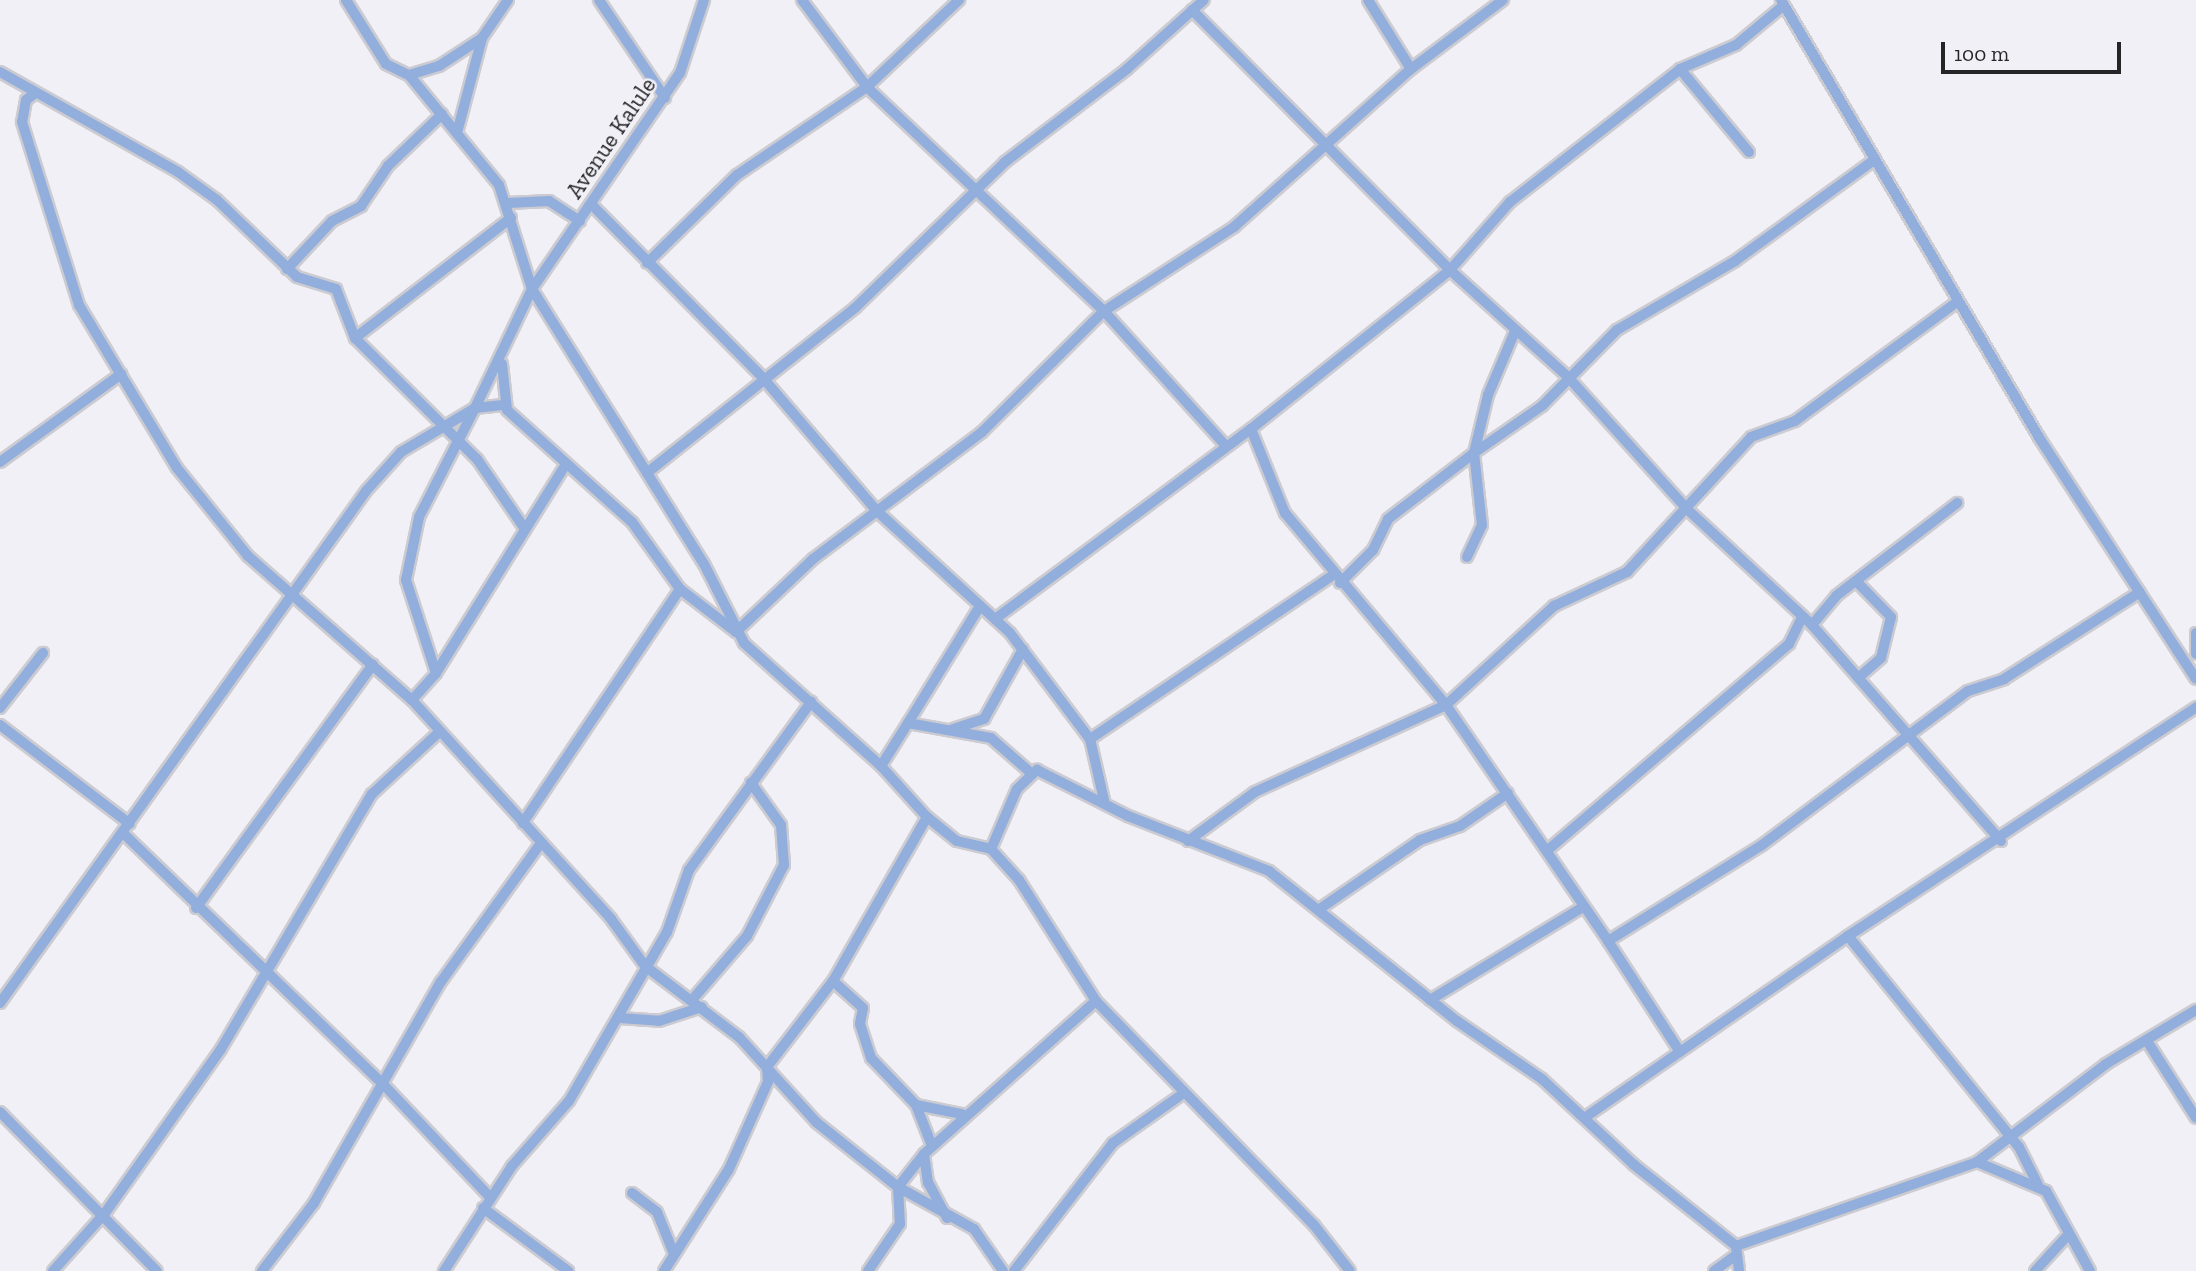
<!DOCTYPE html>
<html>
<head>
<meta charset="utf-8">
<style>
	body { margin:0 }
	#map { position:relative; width:2196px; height:1271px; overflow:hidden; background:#f0f0f6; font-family:"Zilla Slab",serif }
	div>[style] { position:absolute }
	.roads { filter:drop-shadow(2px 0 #cbcbd1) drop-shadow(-2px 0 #cbcbd1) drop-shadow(0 2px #cbcbd1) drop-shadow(0 -2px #cbcbd1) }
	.minor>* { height:10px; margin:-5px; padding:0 5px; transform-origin:5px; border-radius:5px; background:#92aedd }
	span { translate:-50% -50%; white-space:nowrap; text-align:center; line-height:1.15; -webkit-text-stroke:5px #f0f0f6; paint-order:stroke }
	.street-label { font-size:23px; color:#252427 }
	.scale { position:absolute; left:1941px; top:42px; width:180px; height:32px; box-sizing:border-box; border:4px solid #252427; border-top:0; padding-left:9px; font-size:21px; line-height:24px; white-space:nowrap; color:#252427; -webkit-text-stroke:5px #f0f0f6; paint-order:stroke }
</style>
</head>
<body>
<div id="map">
	<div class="roads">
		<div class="minor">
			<div style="left:346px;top:0;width:75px;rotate:58deg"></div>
			<div style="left:386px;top:64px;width:25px;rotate:26deg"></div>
			<div style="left:409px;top:75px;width:31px;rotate:-17deg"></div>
			<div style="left:439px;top:66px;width:51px;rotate:-33.1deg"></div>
			<div style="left:482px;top:38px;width:46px;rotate:-55.6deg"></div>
			<div style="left:599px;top:0;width:118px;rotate:56deg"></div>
			<div style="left:802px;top:0;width:109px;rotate:53.2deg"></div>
			<div style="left:867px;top:87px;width:326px;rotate:43.4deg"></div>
			<div style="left:1104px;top:311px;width:182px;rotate:47.9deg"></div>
			<div style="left:1368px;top:0;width:81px;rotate:58.1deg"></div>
			<div style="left:1781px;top:0;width:510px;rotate:59.46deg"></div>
			<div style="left:2040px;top:439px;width:286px;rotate:57deg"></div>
			<div style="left:1192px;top:10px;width:366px;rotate:45.2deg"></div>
			<div style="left:1450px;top:270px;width:91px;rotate:-48.6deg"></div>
			<div style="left:1510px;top:202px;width:216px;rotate:-38deg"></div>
			<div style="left:1680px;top:69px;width:61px;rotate:-23.2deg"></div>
			<div style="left:1736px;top:45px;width:62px;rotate:-39.8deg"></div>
			<div style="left:1680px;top:69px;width:108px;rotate:50.3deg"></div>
			<div style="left:0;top:72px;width:204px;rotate:29.3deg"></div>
			<div style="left:178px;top:172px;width:48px;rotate:35.7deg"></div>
			<div style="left:217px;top:200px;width:111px;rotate:43.9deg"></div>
			<div style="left:297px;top:277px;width:41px;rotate:17.1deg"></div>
			<div style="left:336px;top:289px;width:53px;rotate:68.8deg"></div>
			<div style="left:355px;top:338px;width:172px;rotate:44.8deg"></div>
			<div style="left:477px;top:459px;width:85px;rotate:55.6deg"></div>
			<div style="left:409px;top:75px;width:142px;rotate:50.7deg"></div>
			<div style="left:499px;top:185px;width:109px;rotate:72.4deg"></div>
			<div style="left:532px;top:289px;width:324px;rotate:58deg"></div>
			<div style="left:704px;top:564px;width:89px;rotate:63.1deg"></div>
			<div style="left:744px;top:643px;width:184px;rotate:41.9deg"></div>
			<div style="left:881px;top:766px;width:69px;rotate:48deg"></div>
			<div style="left:927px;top:817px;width:38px;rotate:39deg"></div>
			<div style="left:957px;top:841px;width:35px;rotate:13deg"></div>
			<div style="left:991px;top:849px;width:42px;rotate:47.9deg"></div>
			<div style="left:1019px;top:880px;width:143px;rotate:57.5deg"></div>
			<div style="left:1096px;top:1001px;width:313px;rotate:45.8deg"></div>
			<div style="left:1314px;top:1225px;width:58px;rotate:52deg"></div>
			<div style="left:34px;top:94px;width:10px;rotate:143deg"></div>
			<div style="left:26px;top:100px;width:22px;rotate:100deg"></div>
			<div style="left:22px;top:122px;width:192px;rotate:72.7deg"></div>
			<div style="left:79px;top:305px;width:190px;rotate:59deg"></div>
			<div style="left:177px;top:468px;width:113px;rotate:51.1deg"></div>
			<div style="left:248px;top:556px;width:218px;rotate:41.3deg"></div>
			<div style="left:412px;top:700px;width:296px;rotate:47.7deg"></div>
			<div style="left:611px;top:919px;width:58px;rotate:54.1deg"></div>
			<div style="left:645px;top:966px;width:118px;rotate:37.1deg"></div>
			<div style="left:739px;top:1037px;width:115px;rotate:47.8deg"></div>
			<div style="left:816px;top:1122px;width:105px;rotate:38.4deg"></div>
			<div style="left:898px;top:1187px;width:37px;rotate:87deg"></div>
			<div style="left:900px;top:1224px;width:57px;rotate:124.2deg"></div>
			<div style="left:458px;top:129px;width:94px;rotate:-75.2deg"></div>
			<div style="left:508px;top:203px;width:41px;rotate:-2.8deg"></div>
			<div style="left:549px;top:201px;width:37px;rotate:33deg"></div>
			<div style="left:592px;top:205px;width:243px;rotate:45.3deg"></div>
			<div style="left:763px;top:378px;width:177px;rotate:49.4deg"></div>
			<div style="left:878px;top:512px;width:179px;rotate:42.5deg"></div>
			<div style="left:1010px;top:633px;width:133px;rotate:53deg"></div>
			<div style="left:1090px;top:739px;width:63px;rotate:77.1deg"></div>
			<div style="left:647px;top:263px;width:126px;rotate:-44.4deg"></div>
			<div style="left:737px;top:175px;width:157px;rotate:-34.1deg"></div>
			<div style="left:867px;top:87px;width:127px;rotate:-43.4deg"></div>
			<div style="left:287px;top:269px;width:66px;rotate:-46.8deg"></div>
			<div style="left:332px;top:221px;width:33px;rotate:-27deg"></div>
			<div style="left:361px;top:206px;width:48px;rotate:-56deg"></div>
			<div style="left:388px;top:166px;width:75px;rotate:-43.9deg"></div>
			<div style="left:355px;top:338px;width:197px;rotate:-37.6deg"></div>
			<div style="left:502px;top:364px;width:46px;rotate:83.8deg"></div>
			<div style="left:507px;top:410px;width:168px;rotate:41.9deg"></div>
			<div style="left:632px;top:522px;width:82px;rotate:54.4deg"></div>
			<div style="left:680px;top:589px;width:282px;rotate:123.9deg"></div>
			<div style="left:1251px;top:429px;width:91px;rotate:68deg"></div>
			<div style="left:1285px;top:513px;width:251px;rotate:50deg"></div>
			<div style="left:1446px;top:705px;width:286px;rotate:55.5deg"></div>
			<div style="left:1608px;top:941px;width:181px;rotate:-31.9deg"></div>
			<div style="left:1762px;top:845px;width:257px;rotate:-36.8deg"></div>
			<div style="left:1968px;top:691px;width:38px;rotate:-18deg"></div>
			<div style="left:2004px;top:679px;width:161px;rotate:-32.6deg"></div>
			<div style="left:0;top:462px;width:150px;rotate:-36deg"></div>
			<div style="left:648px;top:472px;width:265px;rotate:-38.4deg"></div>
			<div style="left:856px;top:307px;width:208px;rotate:-44.2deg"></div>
			<div style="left:1005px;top:162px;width:153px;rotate:-37.3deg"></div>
			<div style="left:1127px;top:69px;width:103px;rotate:-41.9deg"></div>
			<div style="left:1467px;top:557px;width:35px;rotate:-65deg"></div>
			<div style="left:1482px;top:525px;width:72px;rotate:-96.3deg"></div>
			<div style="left:1474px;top:453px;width:83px;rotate:-34.7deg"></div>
			<div style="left:1542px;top:406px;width:107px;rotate:-45.4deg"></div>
			<div style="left:1617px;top:330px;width:137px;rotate:-30.3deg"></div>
			<div style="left:1735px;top:261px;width:172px;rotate:-36deg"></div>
			<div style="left:1857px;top:582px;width:49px;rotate:45.8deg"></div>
			<div style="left:1891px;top:617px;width:42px;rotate:103.7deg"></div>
			<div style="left:1881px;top:658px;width:30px;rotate:139deg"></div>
			<div style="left:1340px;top:583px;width:47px;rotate:-45deg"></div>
			<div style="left:1373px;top:550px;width:34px;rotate:-64deg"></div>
			<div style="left:1388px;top:519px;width:108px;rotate:-37.5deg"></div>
			<div style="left:1474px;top:453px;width:60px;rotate:-76.4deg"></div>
			<div style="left:1488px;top:395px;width:69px;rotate:-67.1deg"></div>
			<div style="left:680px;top:589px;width:71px;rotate:37.5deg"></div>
			<div style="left:736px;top:632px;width:106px;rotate:-43.5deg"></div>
			<div style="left:813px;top:559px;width:211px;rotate:-36.9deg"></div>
			<div style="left:982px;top:432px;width:172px;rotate:-44.8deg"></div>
			<div style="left:1104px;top:311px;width:155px;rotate:-32.9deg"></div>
			<div style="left:1234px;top:227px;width:237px;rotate:-41.8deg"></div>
			<div style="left:1411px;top:69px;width:115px;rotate:-36.9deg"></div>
			<div style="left:995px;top:619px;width:319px;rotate:-36.6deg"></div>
			<div style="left:1251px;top:429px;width:255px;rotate:-38.6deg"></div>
			<div style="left:1450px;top:270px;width:161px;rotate:42.2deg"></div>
			<div style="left:1569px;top:378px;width:178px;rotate:48deg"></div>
			<div style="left:1688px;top:510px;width:169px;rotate:42.8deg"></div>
			<div style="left:1812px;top:625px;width:287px;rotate:48.8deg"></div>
			<div style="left:1812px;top:625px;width:38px;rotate:-50deg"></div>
			<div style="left:1836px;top:596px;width:153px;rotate:-37.5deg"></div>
			<div style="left:2196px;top:633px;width:21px;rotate:90deg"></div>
			<div style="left:436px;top:673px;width:98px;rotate:-107.9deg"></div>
			<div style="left:406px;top:580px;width:64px;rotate:-78.3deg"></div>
			<div style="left:419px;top:517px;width:123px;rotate:-62.8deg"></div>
			<div style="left:475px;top:408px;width:28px;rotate:-6deg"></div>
			<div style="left:412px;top:700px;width:36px;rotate:-48deg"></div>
			<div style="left:436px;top:673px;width:243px;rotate:-58.1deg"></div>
			<div style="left:0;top:708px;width:70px;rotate:-52deg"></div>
			<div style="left:908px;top:723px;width:134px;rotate:-58.4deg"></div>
			<div style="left:0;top:725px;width:163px;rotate:37.3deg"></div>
			<div style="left:953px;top:729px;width:33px;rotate:-18deg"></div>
			<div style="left:984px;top:719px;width:80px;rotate:-60.9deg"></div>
			<div style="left:1090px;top:739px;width:292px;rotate:-34deg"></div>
			<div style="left:881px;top:766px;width:51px;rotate:-57.9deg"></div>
			<div style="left:908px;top:723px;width:84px;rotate:10.2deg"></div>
			<div style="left:991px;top:738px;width:52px;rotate:41.1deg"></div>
			<div style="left:927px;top:817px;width:189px;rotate:119.8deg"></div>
			<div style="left:833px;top:981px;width:40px;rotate:42deg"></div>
			<div style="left:863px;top:1008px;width:16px;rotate:101deg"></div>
			<div style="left:860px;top:1024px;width:36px;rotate:72deg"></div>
			<div style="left:871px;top:1058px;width:65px;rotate:46.2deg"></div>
			<div style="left:916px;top:1105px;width:44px;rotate:68.7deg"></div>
			<div style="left:124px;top:834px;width:360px;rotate:44deg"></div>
			<div style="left:383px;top:1084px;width:156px;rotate:46.6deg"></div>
			<div style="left:1188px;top:841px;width:83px;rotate:-36.2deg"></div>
			<div style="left:1255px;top:792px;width:210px;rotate:-24.5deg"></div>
			<div style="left:1446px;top:705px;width:147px;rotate:-42.5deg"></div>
			<div style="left:1554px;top:606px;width:81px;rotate:-25deg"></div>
			<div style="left:1627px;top:572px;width:183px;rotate:-47.4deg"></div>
			<div style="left:1751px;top:437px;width:47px;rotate:-20deg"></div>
			<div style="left:1795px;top:421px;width:201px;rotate:-36.3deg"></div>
			<div style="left:991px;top:849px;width:65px;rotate:-66.6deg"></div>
			<div style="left:1017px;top:789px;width:28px;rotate:-44deg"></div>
			<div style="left:1037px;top:770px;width:102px;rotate:26.8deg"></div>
			<div style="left:1128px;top:816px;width:151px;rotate:21.3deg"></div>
			<div style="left:1269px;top:871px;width:241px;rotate:38.6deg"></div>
			<div style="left:1457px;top:1021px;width:103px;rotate:34.3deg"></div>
			<div style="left:1542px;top:1079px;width:125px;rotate:43deg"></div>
			<div style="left:1633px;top:1164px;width:132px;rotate:38.5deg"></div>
			<div style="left:1736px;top:1246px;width:255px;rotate:-19.2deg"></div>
			<div style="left:1977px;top:1162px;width:75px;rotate:22.8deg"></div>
			<div style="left:2046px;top:1191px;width:91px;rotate:61.2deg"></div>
			<div style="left:1549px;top:849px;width:316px;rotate:-40.5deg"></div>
			<div style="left:1789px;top:644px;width:28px;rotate:-64deg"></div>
			<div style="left:196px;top:908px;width:301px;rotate:-54deg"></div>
			<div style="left:1321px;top:908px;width:120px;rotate:-34.5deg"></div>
			<div style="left:1420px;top:840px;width:42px;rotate:-19.3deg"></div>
			<div style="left:1460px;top:826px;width:58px;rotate:-34.5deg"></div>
			<div style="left:1848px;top:936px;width:417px;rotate:-33.3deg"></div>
			<div style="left:1608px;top:941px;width:132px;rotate:57deg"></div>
			<div style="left:692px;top:1000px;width:84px;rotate:-49.3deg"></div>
			<div style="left:747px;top:936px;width:80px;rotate:-62.5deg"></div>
			<div style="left:784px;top:865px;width:40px;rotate:-94.3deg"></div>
			<div style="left:781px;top:825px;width:52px;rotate:-125.5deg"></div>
			<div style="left:1430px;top:1000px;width:179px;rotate:-31.3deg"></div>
			<div style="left:0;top:1003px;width:629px;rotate:-54.44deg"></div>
			<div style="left:366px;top:491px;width:52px;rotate:-48.1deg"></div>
			<div style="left:401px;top:452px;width:86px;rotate:-30.7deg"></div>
			<div style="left:475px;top:408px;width:132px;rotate:-64.4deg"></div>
			<div style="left:532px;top:289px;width:262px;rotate:-55.6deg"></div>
			<div style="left:680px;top:73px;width:77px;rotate:-71.8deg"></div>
			<div style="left:620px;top:1018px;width:39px;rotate:4deg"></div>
			<div style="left:659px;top:1021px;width:45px;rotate:-18deg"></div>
			<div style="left:2147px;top:1041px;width:91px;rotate:57.5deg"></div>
			<div style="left:916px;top:1105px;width:47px;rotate:11.1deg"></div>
			<div style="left:0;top:1112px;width:223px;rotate:45.4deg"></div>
			<div style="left:1587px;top:1116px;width:317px;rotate:-34.6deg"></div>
			<div style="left:1848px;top:936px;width:272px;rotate:51deg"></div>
			<div style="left:2019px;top:1147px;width:42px;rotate:63.4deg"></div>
			<div style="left:924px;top:1154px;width:42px;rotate:128.2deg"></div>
			<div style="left:898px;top:1187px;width:87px;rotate:28.9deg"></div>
			<div style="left:974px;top:1229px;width:51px;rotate:55.4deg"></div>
			<div style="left:1977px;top:1162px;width:162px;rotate:-37.2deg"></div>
			<div style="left:2106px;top:1064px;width:105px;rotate:-31deg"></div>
			<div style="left:632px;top:1193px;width:31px;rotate:37deg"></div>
			<div style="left:657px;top:1212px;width:45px;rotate:68deg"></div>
			<div style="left:483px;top:1208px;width:106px;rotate:36.5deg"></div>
			<div style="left:947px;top:1218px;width:40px;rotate:-118deg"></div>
			<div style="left:928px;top:1183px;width:29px;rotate:-98deg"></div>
			<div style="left:924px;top:1154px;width:230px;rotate:-41.7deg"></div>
			<div style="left:1736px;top:1246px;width:25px;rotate:83deg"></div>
			<div style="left:53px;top:1271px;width:78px;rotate:-48.1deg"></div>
			<div style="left:105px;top:1213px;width:201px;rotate:-54.7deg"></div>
			<div style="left:221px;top:1049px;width:296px;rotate:-59.4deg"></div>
			<div style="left:372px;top:794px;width:90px;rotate:-42.7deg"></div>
			<div style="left:262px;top:1271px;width:86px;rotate:-52.6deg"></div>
			<div style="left:314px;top:1203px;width:254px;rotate:-60.2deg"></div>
			<div style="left:440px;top:983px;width:173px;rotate:-54.2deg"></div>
			<div style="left:444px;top:1271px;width:125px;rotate:-57.1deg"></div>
			<div style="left:512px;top:1166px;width:86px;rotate:-48.8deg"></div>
			<div style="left:569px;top:1101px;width:195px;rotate:-59.9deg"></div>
			<div style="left:667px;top:932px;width:66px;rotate:-70.5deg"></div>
			<div style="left:689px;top:870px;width:208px;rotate:-54deg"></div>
			<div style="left:664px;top:1271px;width:121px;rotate:-57.5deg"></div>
			<div style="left:729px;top:1169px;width:95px;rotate:-65.9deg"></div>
			<div style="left:768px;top:1082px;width:15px;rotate:-94deg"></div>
			<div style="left:767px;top:1067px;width:108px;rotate:-52.5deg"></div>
			<div style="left:1014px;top:1271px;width:162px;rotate:-52.3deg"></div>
			<div style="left:1113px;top:1143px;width:83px;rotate:-35.2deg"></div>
			<div style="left:1714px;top:1271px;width:26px;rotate:-36deg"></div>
			<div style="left:2035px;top:1271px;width:47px;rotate:-47.6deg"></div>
		</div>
	</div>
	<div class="street-label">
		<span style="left:611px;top:138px;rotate:-56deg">Avenue Kalule</span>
	</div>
	<div class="scale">100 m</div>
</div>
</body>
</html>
